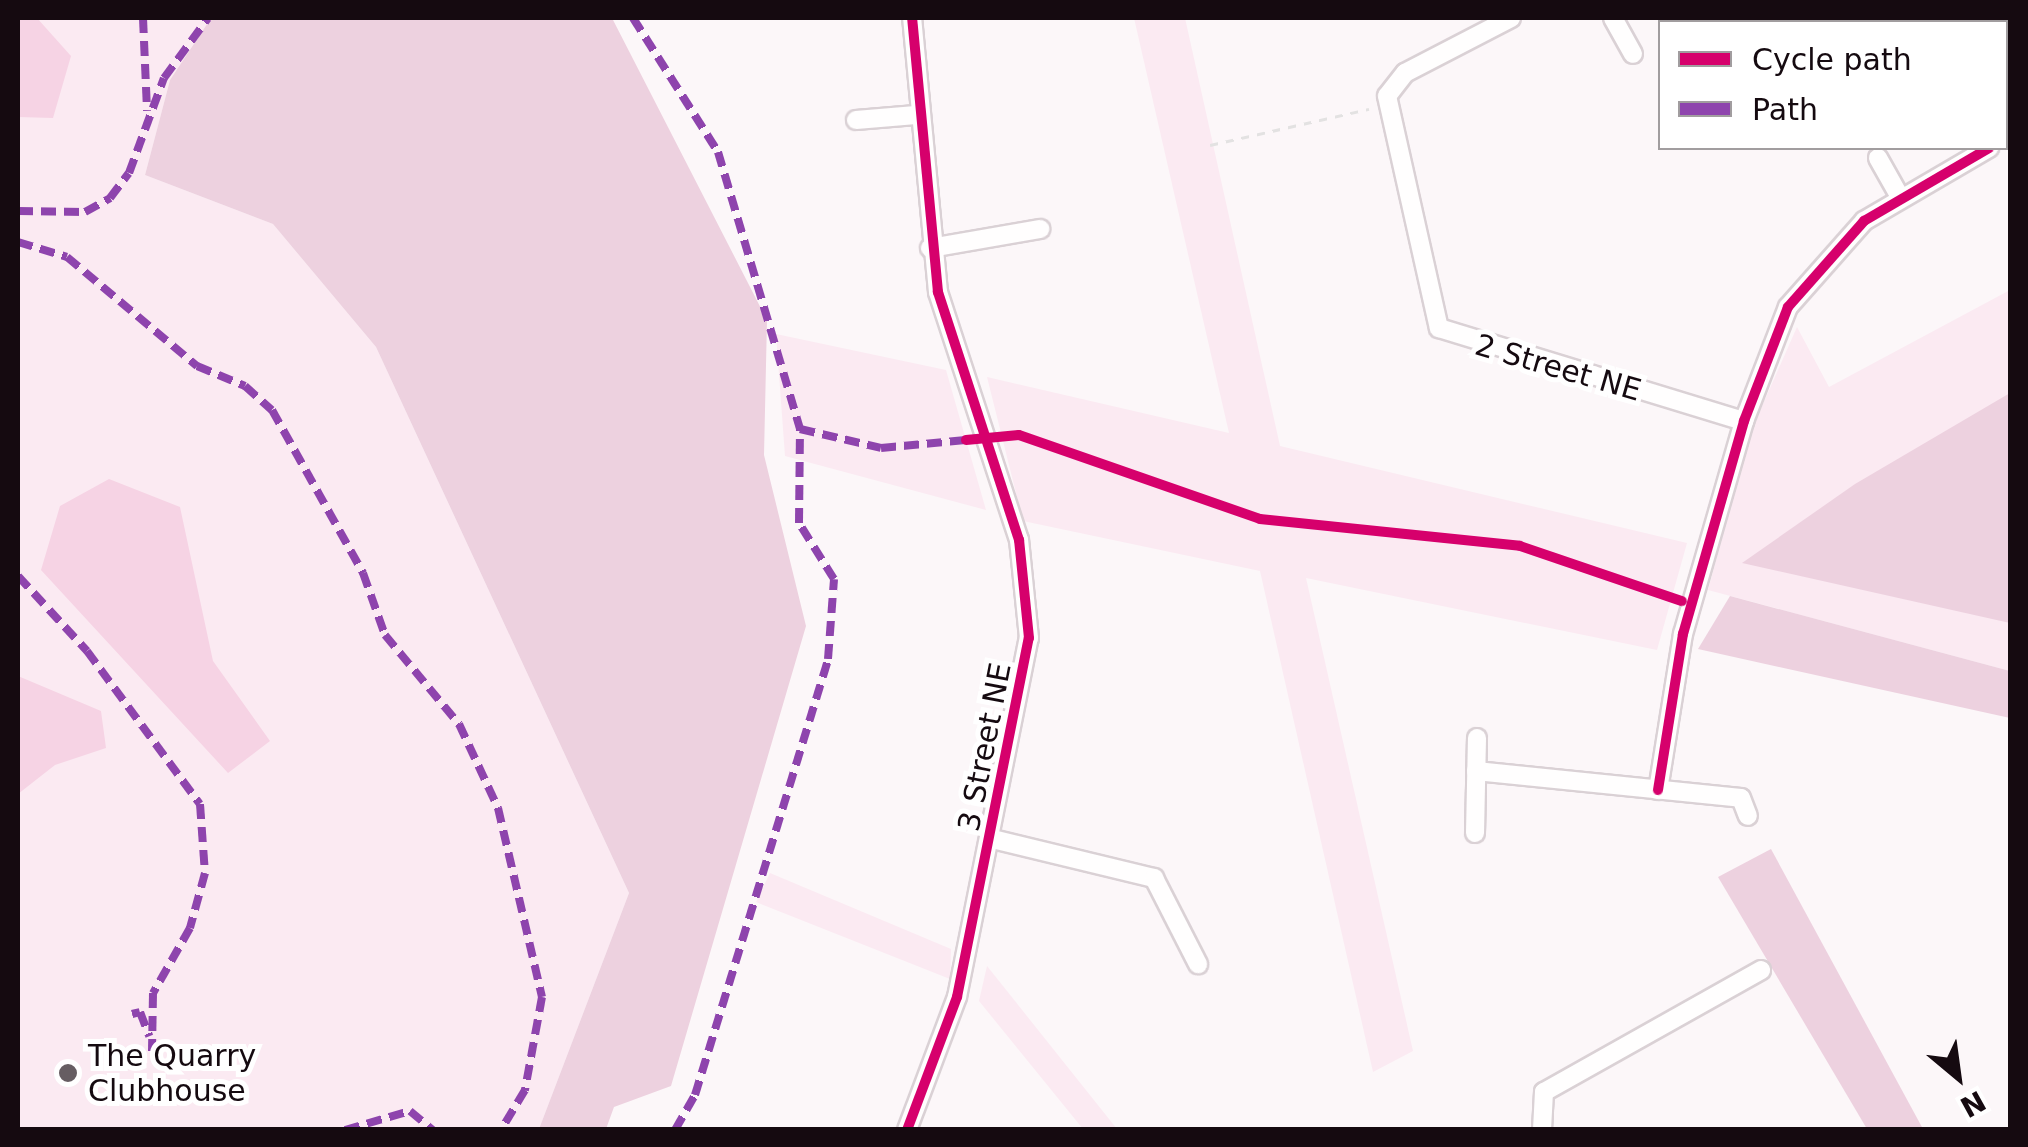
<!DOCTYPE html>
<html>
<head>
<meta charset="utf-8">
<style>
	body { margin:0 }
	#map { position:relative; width:2028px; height:1147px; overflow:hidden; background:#fcf7f9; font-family:"DejaVu Sans",sans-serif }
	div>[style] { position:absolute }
	.green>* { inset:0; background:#fbeaf2 }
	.forest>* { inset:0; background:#edd1df }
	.water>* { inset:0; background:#f6d3e4 }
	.path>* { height:2.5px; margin-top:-1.25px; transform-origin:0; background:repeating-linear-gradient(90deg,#e3e2e2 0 8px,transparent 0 16px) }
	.roads { filter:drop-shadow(2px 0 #dad1d5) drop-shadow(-2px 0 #dad1d5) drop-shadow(0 2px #dad1d5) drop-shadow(0 -2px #dad1d5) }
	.minor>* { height:18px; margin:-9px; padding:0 9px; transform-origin:9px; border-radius:9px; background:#fffefe }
	.quiet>* { height:8px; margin-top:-4px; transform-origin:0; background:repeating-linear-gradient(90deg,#8e44ad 0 15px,transparent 0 23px) }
	.cycleway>* { height:10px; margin:-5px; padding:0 5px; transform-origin:5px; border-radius:5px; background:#d6006c }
	.dots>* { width:28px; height:28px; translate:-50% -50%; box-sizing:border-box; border:5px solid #fff; border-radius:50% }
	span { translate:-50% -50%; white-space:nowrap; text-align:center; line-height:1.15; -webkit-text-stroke:10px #fff; paint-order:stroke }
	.street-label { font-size:30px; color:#150a10 }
	.poi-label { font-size:30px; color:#150a10 }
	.left { translate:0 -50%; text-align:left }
	.frame { position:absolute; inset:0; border:20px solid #150a10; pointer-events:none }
	.legend { position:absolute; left:1658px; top:20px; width:350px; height:130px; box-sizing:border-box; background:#fff; border:2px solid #a19d9f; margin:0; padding:12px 18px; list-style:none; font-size:30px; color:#150a10 }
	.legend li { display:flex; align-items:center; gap:20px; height:50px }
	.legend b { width:50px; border:2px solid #a19d9f }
	.north { position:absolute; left:1908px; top:1027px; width:100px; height:100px; -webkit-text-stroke:8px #fff; paint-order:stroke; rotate:151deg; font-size:28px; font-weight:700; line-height:40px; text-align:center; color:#150a10 }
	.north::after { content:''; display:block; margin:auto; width:35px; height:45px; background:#150a10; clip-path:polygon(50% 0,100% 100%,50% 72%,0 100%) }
</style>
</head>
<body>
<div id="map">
	<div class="green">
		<div style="clip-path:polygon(18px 18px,211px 18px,170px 80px,145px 175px,273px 224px,376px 347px,629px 893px,539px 1129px,18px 1129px)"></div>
		<div style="clip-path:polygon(1134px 18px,1185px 18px,1280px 446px,1687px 543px,1657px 650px,1306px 578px,1413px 1051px,1373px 1072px,1260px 571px,1023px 521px,987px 377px,1229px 433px)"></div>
		<div style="clip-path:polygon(2010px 290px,2010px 671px,1708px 590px,1751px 431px,1797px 327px,1829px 387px)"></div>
		<div style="clip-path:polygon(776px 334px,946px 370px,986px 510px,785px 456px)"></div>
		<div style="clip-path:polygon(770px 873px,951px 949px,950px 979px,756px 902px)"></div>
		<div style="clip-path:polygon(987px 966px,1117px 1129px,1083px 1129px,979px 1001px)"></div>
	</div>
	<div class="forest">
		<div style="clip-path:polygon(211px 18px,612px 18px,767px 320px,764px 455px,806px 626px,671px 1086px,614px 1107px,606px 1129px,539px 1129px,629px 893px,376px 347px,273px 224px,145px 175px,170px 80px)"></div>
		<div style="clip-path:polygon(2010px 393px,2010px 623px,1742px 563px,1855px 484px)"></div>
		<div style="clip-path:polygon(1730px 596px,2010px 671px,2010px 718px,1698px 649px)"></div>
		<div style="clip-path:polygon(1771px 849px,1923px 1129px,1867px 1129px,1718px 877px)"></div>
	</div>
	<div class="water">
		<div style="clip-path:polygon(18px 18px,37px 18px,71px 56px,53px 118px,18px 117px)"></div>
		<div style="clip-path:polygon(109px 479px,180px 507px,213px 661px,270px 741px,228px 773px,41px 570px,60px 506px)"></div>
		<div style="clip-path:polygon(18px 676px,101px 711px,106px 748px,55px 765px,18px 794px)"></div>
	</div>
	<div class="path">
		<div style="left:1210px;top:145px;width:163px;rotate:-12.8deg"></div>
	</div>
	<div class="roads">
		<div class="minor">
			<div style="left:1511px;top:18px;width:119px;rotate:152.6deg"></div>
			<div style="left:1405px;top:73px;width:29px;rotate:128deg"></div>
			<div style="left:1387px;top:96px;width:238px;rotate:77.4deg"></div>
			<div style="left:1439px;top:328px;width:319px;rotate:17deg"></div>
			<div style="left:1613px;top:18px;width:41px;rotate:60.9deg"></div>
			<div style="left:856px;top:120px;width:60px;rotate:-4.8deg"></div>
			<div style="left:2006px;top:138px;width:4px;rotate:-27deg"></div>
			<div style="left:1878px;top:158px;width:45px;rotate:60.6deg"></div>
			<div style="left:930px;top:248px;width:112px;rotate:-9.8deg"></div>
			<div style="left:1476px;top:771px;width:266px;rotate:5.8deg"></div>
			<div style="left:1741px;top:798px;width:19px;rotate:69deg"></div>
			<div style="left:1658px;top:790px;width:158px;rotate:-80.9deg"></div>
			<div style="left:1683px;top:634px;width:222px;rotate:-74deg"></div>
			<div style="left:1744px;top:421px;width:122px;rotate:-68.9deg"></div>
			<div style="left:1788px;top:307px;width:115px;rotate:-48.5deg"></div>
			<div style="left:1864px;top:221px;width:145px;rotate:-30.3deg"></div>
			<div style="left:1475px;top:833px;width:95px;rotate:-88.8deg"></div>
			<div style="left:993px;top:839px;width:166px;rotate:13.6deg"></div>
			<div style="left:1154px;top:878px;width:97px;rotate:62.9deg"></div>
			<div style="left:907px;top:1130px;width:142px;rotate:-69.4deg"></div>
			<div style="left:957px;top:997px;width:366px;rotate:-78.7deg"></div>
			<div style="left:1029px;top:638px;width:99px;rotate:-95.8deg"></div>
			<div style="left:1019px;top:540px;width:261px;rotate:-108.1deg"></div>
			<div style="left:938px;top:292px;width:275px;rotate:-95.4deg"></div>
			<div style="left:1542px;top:1130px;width:38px;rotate:-87deg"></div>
			<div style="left:1544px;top:1092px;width:249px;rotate:-29.3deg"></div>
		</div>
	</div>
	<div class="quiet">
		<div style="left:143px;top:18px;width:93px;rotate:87.5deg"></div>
		<div style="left:633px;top:18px;width:159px;rotate:57.6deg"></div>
		<div style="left:718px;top:152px;width:289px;rotate:73.5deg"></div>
		<div style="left:18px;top:211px;width:67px;rotate:0.9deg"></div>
		<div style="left:85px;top:212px;width:29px;rotate:-29deg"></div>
		<div style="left:110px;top:198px;width:31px;rotate:-53deg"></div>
		<div style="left:129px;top:173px;width:101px;rotate:-69.8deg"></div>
		<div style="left:164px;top:78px;width:74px;rotate:-53.7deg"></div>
		<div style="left:18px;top:242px;width:51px;rotate:17deg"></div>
		<div style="left:67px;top:257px;width:170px;rotate:40deg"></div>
		<div style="left:197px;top:366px;width:52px;rotate:22.6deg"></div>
		<div style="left:245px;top:386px;width:36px;rotate:42deg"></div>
		<div style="left:272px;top:410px;width:187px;rotate:60.8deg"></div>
		<div style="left:363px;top:573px;width:66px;rotate:70.5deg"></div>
		<div style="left:385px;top:635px;width:116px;rotate:50.3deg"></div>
		<div style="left:459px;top:724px;width:93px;rotate:65.1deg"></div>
		<div style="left:498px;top:808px;width:194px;rotate:76.9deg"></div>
		<div style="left:542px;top:997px;width:95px;rotate:100.4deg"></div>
		<div style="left:525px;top:1090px;width:47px;rotate:121deg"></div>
		<div style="left:18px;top:576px;width:102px;rotate:47.4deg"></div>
		<div style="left:87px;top:651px;width:190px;rotate:53.6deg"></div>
		<div style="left:200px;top:804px;width:69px;rotate:85.9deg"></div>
		<div style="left:205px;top:873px;width:57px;rotate:105.3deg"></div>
		<div style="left:190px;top:928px;width:75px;rotate:119.6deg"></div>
		<div style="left:153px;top:993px;width:58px;rotate:91deg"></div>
		<div style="left:132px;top:1014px;width:8px;rotate:-14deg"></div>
		<div style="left:140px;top:1012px;width:26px;rotate:69deg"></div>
		<div style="left:345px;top:1130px;width:68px;rotate:-16.3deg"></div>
		<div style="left:410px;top:1111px;width:30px;rotate:40deg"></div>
		<div style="left:675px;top:1130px;width:40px;rotate:-60.3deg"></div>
		<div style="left:695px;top:1095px;width:456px;rotate:-73deg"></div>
		<div style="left:828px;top:659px;width:80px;rotate:-85.7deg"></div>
		<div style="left:834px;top:579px;width:66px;rotate:-122deg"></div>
		<div style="left:799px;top:523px;width:94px;rotate:-89.4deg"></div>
		<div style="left:800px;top:429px;width:83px;rotate:13.2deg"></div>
		<div style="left:881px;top:448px;width:85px;rotate:-5.4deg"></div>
	</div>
	<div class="cycleway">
		<div style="left:966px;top:440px;width:53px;rotate:-5.4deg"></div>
		<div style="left:1019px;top:435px;width:255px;rotate:19.2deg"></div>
		<div style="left:1260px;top:519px;width:261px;rotate:5.9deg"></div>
		<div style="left:1520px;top:546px;width:171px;rotate:18.8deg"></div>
		<div style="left:1658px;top:790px;width:158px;rotate:-80.9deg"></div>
		<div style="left:1683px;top:634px;width:222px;rotate:-74deg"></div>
		<div style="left:1744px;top:421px;width:122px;rotate:-68.9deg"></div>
		<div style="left:1788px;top:307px;width:115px;rotate:-48.5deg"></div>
		<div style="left:1864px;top:221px;width:145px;rotate:-30.3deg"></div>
		<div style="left:907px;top:1130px;width:142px;rotate:-69.4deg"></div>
		<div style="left:957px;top:997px;width:366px;rotate:-78.7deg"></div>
		<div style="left:1029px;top:638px;width:99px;rotate:-95.8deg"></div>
		<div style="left:1019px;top:540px;width:261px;rotate:-108.1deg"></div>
		<div style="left:938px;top:292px;width:275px;rotate:-95.4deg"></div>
	</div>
	<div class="dots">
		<div style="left:68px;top:1073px;background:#665d62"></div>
	</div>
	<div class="street-label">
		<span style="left:1558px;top:368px;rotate:16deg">2 Street NE</span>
		<span style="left:985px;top:747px;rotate:-79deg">3 Street NE</span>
	</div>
	<div class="poi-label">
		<span class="left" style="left:88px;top:1073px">The Quarry<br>Clubhouse</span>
	</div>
	<div class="frame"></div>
	<ul class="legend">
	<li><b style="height:12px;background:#d6006c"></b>Cycle path</li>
	<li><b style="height:12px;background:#8e44ad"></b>Path</li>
	</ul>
	<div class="north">N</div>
</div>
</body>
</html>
